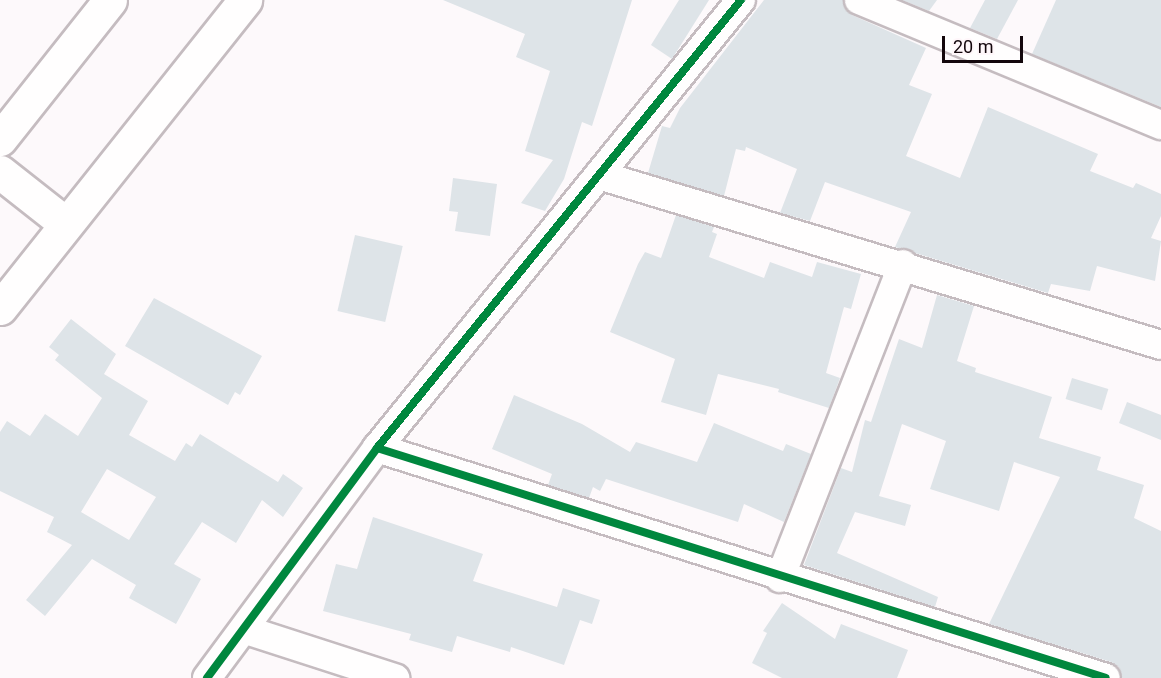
<!DOCTYPE html>
<html>
<head>
<meta charset="utf-8">
<style>
	body { margin:0 }
	#map { position:relative; width:1161px; height:678px; overflow:hidden; background:#fdf9fb; font-family:Roboto,sans-serif }
	div>[style] { position:absolute }
	.building>* { inset:0; background:#dee4e8; transform-origin:0 0 }
	.roads { filter:drop-shadow(2px 0 #c5bcc0) drop-shadow(-2px 0 #c5bcc0) drop-shadow(0 2px #c5bcc0) drop-shadow(0 -2px #c5bcc0) }
	.minor>* { height:28px; margin:-14px; padding:0 14px; transform-origin:14px; border-radius:14px; background:#fffefe }
	.secondary>* { height:33px; margin:-16.5px; padding:0 16.5px; transform-origin:16.5px; border-radius:16.5px; background:#fffefe }
	.cycleway>* { height:8px; margin:-4px; padding:0 4px; transform-origin:4px; border-radius:4px; background:#00873e }
	span { translate:-50% -50%; white-space:nowrap; text-align:center; line-height:1.15; -webkit-text-stroke:4.5px #fff7fa; paint-order:stroke }
	.scale { position:absolute; left:942px; top:36px; width:81px; height:27px; box-sizing:border-box; border:3px solid #13070c; border-top:0; padding-left:8px; font-size:18px; line-height:21px; white-space:nowrap; color:#13070c; -webkit-text-stroke:4px #fff7fa; paint-order:stroke }
</style>
</head>
<body>
<div id="map">
	<div class="building">
		<div style="clip-path:polygon(443px 0,632px 0,592px 126px,582px 122px,564px 179px,545px 211px,521px 203px,553px 160px,525px 151px,550px 71px,516px 57px,525px 34px)"></div>
		<div style="clip-path:polygon(679px 0,709px 0,672px 59px,651px 45px)"></div>
		<div style="clip-path:polygon(764px 0,843px 0,852px 15px,926px 48px,909px 85px,932px 94px,906px 156px,960px 178px,988px 107px,1098px 154px,1090px 171px,1133px 188px,1136px 183px,1161px 194px,1161px 216px,1151px 238px,1161px 241px,1155px 281px,1097px 266px,1090px 291px,1051px 284px,1048px 293px,1018px 284px,895px 247px,911px 212px,825px 182px,810px 221px,780px 213px,797px 169px,746px 147px,745px 151px,736px 149px,724px 196px,648px 173px,662px 126px,670px 128px,680px 108px)"></div>
		<div style="clip-path:polygon(902px 0,937px 0,929px 11px)"></div>
		<div style="clip-path:polygon(985px 0,1018px 0,997px 39px,970px 28px)"></div>
		<div style="clip-path:polygon(1056px 0,1161px 0,1161px 107px,1032px 54px)"></div>
		<div style="clip-path:polygon(453px 178px,497px 184px,490px 236px,455px 231px,458px 212px,449px 211px)"></div>
		<div style="clip-path:polygon(676px 215px,714px 227px,712px 232px,717px 234px,709px 257px,764px 278px,770px 262px,812px 277px,817px 262px,861px 274px,851px 309px,844px 307px,826px 373px,840px 378px,829px 408px,778px 392px,779px 389px,718px 374px,706px 415px,661px 402px,675px 359px,610px 332px,638px 264px,645px 252px,661px 258px)"></div>
		<div style="left:355px;top:235px;width:49px;height:78px;rotate:13deg"></div>
		<div style="clip-path:polygon(937px 295px,974px 306px,957px 361px,976px 368px,975px 372px,1052px 397px,1039px 438px,1101px 457px,1097px 470px,1144px 485px,1134px 518px,1161px 531px,1161px 678px,1122px 678px,1119px 667px,1111px 662px,989px 624px,1060px 477px,1014px 462px,999px 511px,930px 489px,946px 441px,902px 424px,879px 496px,911px 505px,905px 526px,855px 512px,837px 553px,938px 597px,935px 607px,804px 565px,841px 468px,852px 472px,865px 420px,871px 422px,899px 339px,922px 348px)"></div>
		<div style="clip-path:polygon(154px 298px,262px 356px,240px 395px,235px 392px,228px 405px,125px 346px)"></div>
		<div style="clip-path:polygon(evenodd,71px 319px,116px 354px,104px 374px,148px 401px,129px 435px,175px 461px,186px 443px,192px 447px,200px 434px,278px 482px,283px 474px,303px 488px,283px 517px,262px 500px,236px 543px,202px 522px,174px 564px,201px 579px,176px 624px,129px 598px,136px 585px,92px 559px,45px 616px,26px 600px,72px 545px,47px 532px,54px 517px,0 491px,0 432px,7px 421px,30px 436px,45px 414px,78px 436px,102px 398px,55px 360px,59px 355px,49px 347px,71px 319px,107px 469px,156px 497px,129px 540px,81px 512px,107px 469px)"></div>
		<div style="left:1072px;top:378px;width:38px;height:22px;rotate:17deg"></div>
		<div style="clip-path:polygon(514px 395px,582px 424px,630px 452px,636px 442px,697px 462px,714px 423px,783px 451px,786px 444px,811px 454px,784px 522px,744px 504px,738px 522px,606px 479px,600px 491px,593px 487px,589px 498px,548px 485px,552px 474px,492px 449px)"></div>
		<div style="clip-path:polygon(1127px 402px,1161px 415px,1161px 440px,1119px 423px)"></div>
		<div style="clip-path:polygon(373px 517px,483px 554px,473px 581px,557px 607px,563px 588px,600px 600px,592px 624px,580px 620px,564px 665px,511px 647px,510px 652px,457px 636px,452px 652px,409px 640px,411px 634px,323px 611px,336px 564px,357px 569px)"></div>
		<div style="clip-path:polygon(782px 603px,835px 639px,841px 624px,908px 650px,897px 678px,782px 678px,752px 663px,767px 633px,763px 631px)"></div>
	</div>
	<div class="roads">
		<div class="minor">
			<div style="left:859px;top:0;width:327px;rotate:22.5deg"></div>
			<div style="left:599px;top:175px;width:587px;rotate:16.83deg"></div>
			<div style="left:377px;top:448px;width:764px;rotate:17.51deg"></div>
			<div style="left:780px;top:578px;width:337px;rotate:-68.6deg"></div>
			<div style="left:246px;top:630px;width:157px;rotate:17.9deg"></div>
			<div style="left:207px;top:678px;width:286px;rotate:-53.5deg"></div>
			<div style="left:377px;top:448px;width:577px;rotate:-50.91deg"></div>
		</div>
		<div class="secondary">
			<div style="left:0;top:139px;width:177px;rotate:-51.6deg"></div>
			<div style="left:0;top:172px;width:84px;rotate:38.2deg"></div>
			<div style="left:0;top:308px;width:394px;rotate:-51.5deg"></div>
		</div>
	</div>
	<div class="cycleway">
		<div style="left:377px;top:448px;width:764px;rotate:17.51deg"></div>
		<div style="left:207px;top:678px;width:286px;rotate:-53.5deg"></div>
		<div style="left:377px;top:448px;width:577px;rotate:-50.91deg"></div>
	</div>
	<div class="scale">20 m</div>
</div>
</body>
</html>
